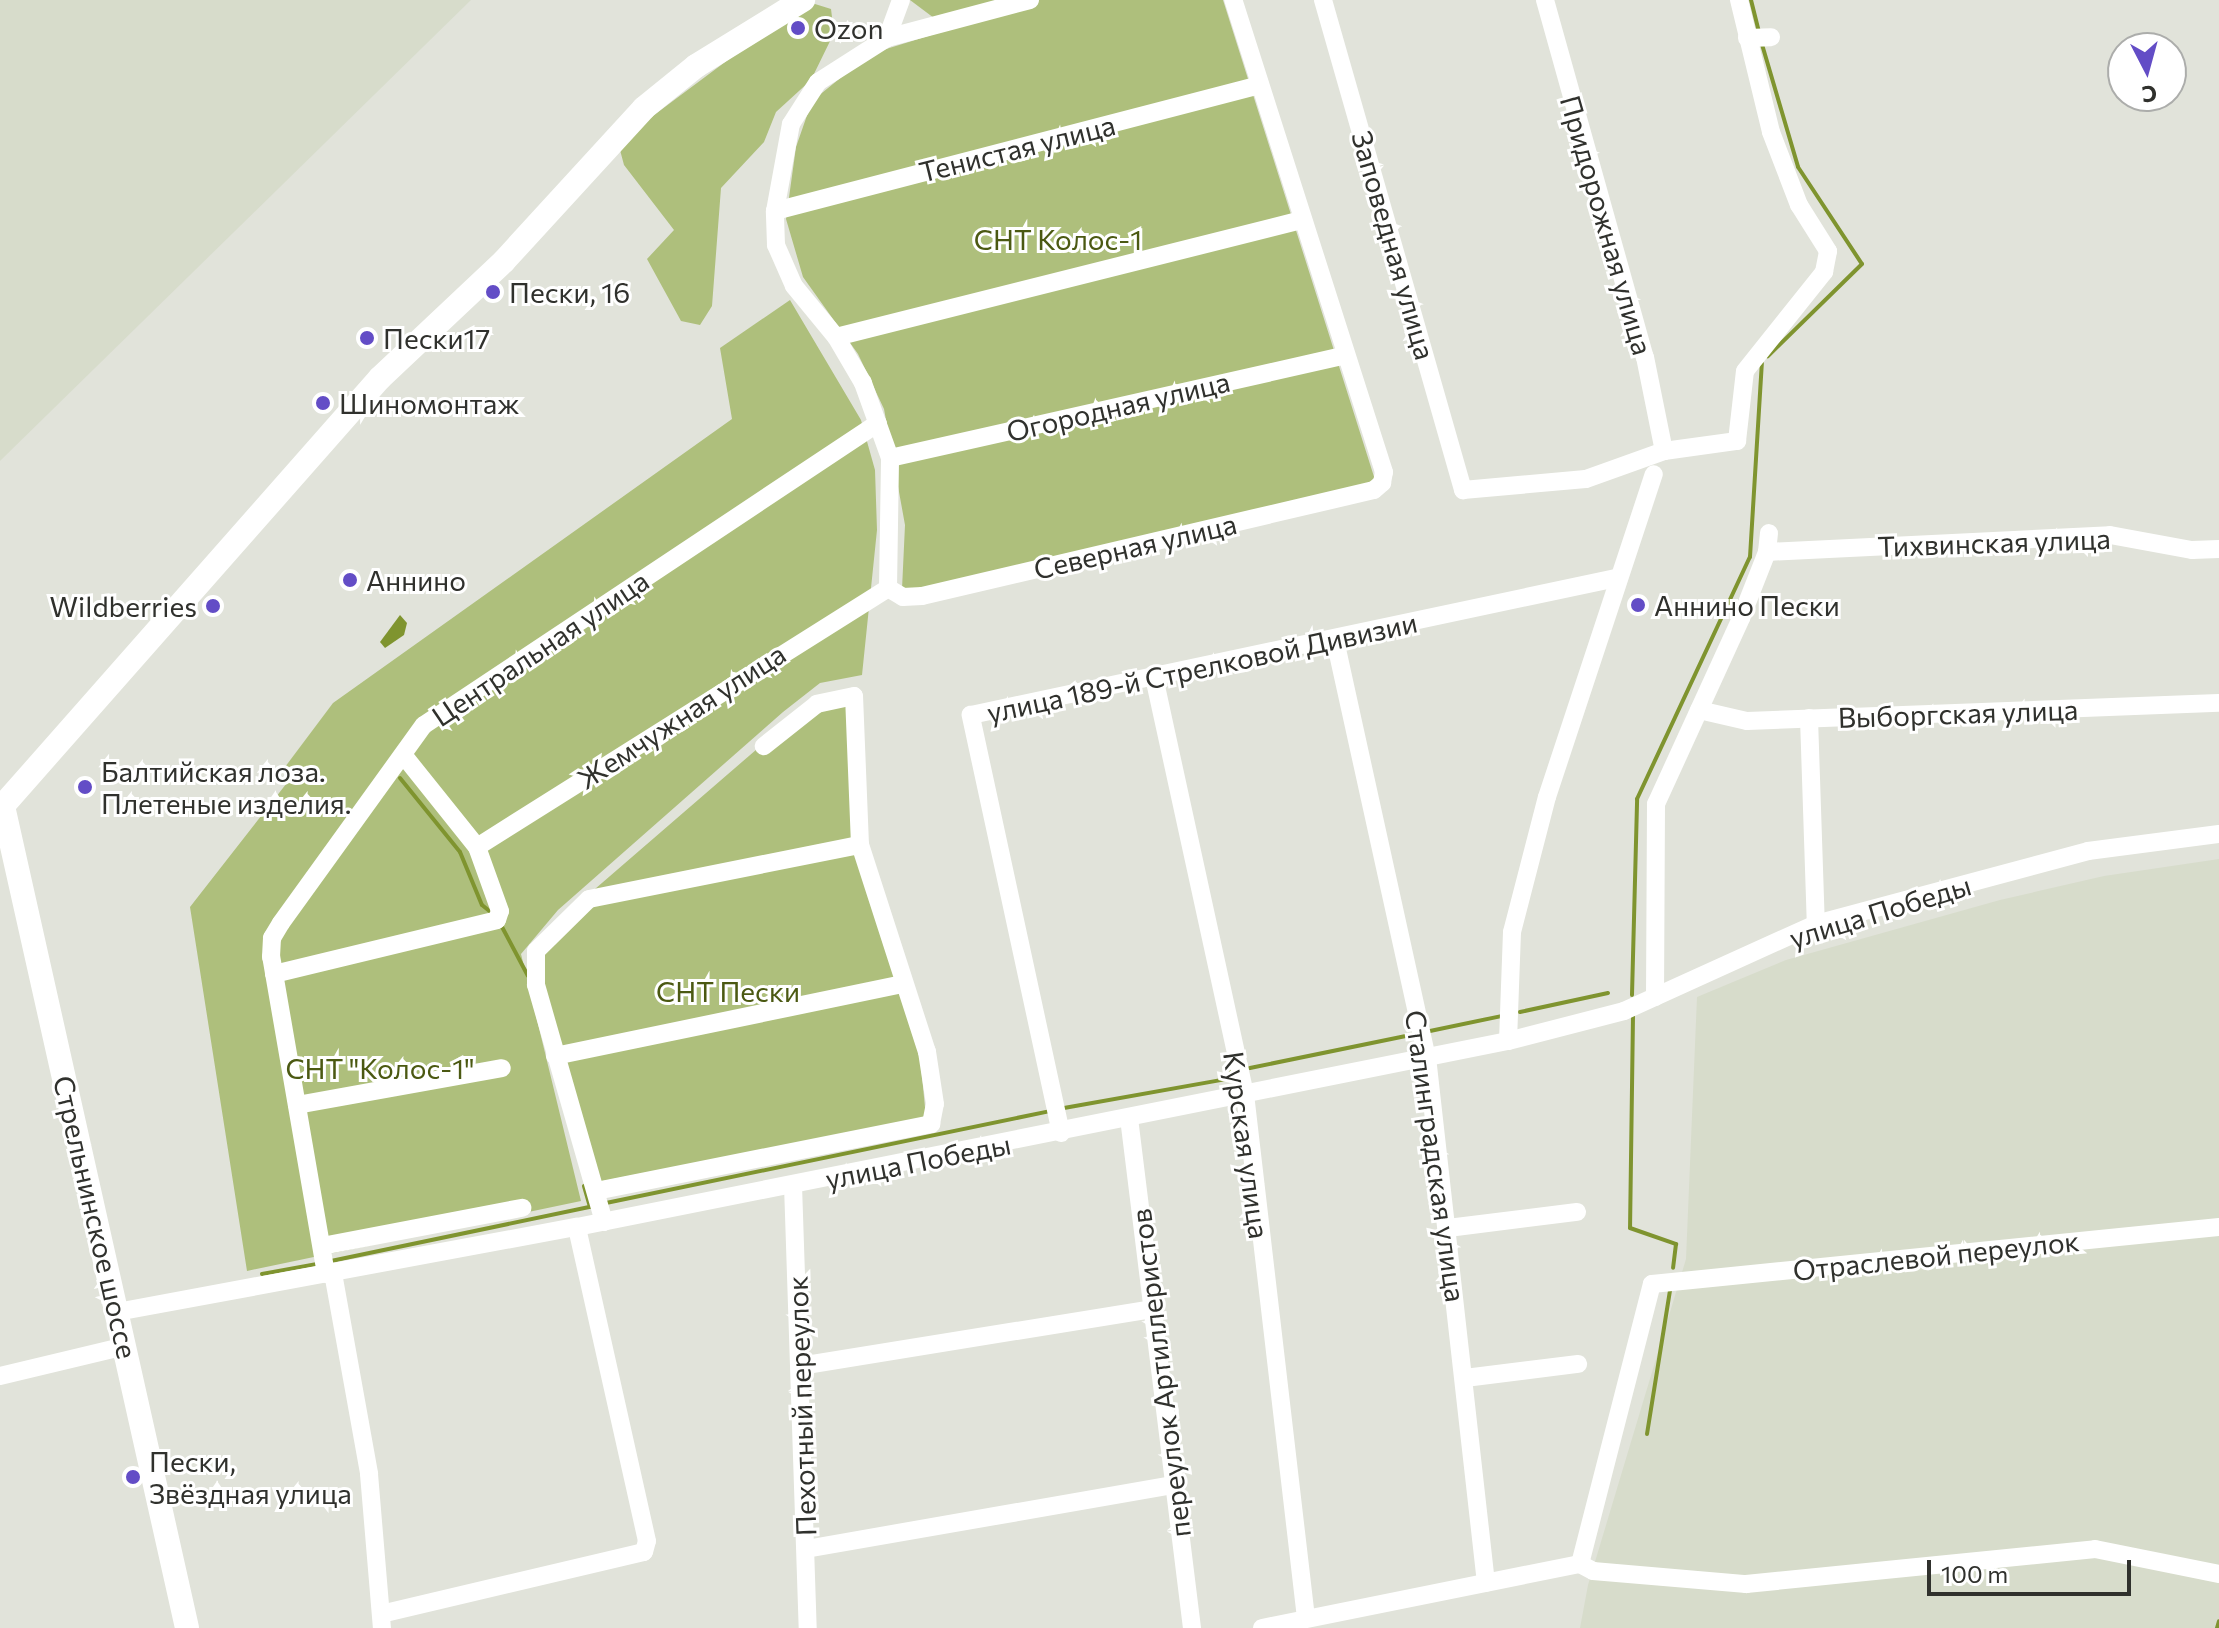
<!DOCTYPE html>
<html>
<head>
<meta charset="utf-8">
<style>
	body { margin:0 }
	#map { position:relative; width:2219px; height:1628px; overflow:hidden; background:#e1e3da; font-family:Commissioner,sans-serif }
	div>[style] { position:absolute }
	.built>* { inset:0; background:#d7dccb }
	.green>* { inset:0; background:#aebf7c }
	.water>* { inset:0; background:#7f942f }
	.stream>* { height:4px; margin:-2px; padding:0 2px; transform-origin:2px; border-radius:2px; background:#7f942f }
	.minor>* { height:18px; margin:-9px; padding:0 9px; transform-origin:9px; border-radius:9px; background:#fff }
	.major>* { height:24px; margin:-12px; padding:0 12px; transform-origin:12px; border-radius:12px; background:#fff }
	.dots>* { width:22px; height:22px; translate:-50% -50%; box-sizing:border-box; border:4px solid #fff; border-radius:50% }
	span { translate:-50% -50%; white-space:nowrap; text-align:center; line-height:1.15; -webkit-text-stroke:6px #fff; paint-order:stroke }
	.poi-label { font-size:28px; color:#30312d }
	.left { translate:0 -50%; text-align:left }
	.right { translate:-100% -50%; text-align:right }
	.street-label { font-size:28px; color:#30312d }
	.park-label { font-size:28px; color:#4b5912 }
	.north { position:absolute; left:2107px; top:32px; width:80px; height:80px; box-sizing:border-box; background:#fff; border:2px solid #acadab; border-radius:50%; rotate:174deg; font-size:22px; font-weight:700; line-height:32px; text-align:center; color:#30312d }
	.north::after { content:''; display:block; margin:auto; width:28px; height:36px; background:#634dc6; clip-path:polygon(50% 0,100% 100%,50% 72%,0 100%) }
	.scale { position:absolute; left:1927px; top:1560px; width:204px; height:36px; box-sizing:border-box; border:4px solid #30312d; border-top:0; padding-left:10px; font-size:24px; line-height:28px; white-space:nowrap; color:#30312d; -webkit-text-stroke:6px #fff; paint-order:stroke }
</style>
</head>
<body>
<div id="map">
	<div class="built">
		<div style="clip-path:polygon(0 0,471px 0,0 461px)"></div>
		<div style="clip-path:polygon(2219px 859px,2219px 1628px,1580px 1628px,1588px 1585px,1686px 1259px,1697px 997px,1786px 960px,2000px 900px,2104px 876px)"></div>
	</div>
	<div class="green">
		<div style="clip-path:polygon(910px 0,1223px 0,1376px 483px,918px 592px,902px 589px,905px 525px,884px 409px,858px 354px,803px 277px,786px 219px,796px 147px,812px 101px,870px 54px,967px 24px,934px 18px)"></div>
		<div style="clip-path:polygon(815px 4px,831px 9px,834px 33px,811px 80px,776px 112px,764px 142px,721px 188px,712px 306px,700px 325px,681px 321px,647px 259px,674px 230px,624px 165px,620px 150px,626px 136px,768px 30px)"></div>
		<div style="clip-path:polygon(790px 300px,861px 420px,875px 470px,877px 530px,862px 675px,820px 683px,783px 712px,558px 910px,521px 954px,581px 1201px,247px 1271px,190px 907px,290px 779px,285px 767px,333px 703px,732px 419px,720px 348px)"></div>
		<div style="clip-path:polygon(850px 691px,856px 838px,920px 1055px,926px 1118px,598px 1182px,543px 986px,543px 949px,595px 889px,816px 698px)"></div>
	</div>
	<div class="water">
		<div style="clip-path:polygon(400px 615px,407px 623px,404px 635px,385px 648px,380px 642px)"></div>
	</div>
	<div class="stream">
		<div style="left:1751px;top:0;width:34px;rotate:76deg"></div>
		<div style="left:1761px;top:41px;width:131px;rotate:73.6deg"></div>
		<div style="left:1798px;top:167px;width:116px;rotate:56.6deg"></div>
		<div style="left:1862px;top:264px;width:132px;rotate:135.6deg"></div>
		<div style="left:400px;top:778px;width:95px;rotate:51deg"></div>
		<div style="left:460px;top:852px;width:57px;rotate:67.5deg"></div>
		<div style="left:482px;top:905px;width:14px;rotate:39deg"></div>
		<div style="left:501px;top:925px;width:58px;rotate:62.1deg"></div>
		<div style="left:1632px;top:995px;width:196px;rotate:-88.5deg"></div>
		<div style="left:1637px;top:799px;width:267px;rotate:-65deg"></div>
		<div style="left:1750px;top:557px;width:194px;rotate:-86.5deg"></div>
		<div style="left:1520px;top:1012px;width:90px;rotate:-12.2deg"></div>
		<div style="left:1633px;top:1016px;width:212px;rotate:90.8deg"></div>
		<div style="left:1630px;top:1228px;width:49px;rotate:19.2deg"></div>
		<div style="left:1676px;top:1244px;width:24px;rotate:97deg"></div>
		<div style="left:1430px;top:1031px;width:74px;rotate:-11.8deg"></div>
		<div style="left:1250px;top:1068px;width:169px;rotate:-11.6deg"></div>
		<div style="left:1064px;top:1108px;width:166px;rotate:-10.1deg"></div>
		<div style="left:1227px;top:1079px;width:8px;rotate:-60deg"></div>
		<div style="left:606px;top:1203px;width:452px;rotate:-11.7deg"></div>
		<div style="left:331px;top:1261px;width:265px;rotate:-11.8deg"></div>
		<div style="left:590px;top:1207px;width:22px;rotate:-106deg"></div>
		<div style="left:262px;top:1274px;width:56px;rotate:-10.3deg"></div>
		<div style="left:1647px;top:1434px;width:145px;rotate:-80.9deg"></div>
		<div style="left:2217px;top:1628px;width:7px;rotate:-74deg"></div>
	</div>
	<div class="minor">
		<div style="left:1323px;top:0;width:510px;rotate:74.05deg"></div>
		<div style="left:1463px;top:490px;width:123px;rotate:-5.1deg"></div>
		<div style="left:1586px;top:479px;width:83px;rotate:-19.7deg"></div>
		<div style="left:1664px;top:451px;width:74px;rotate:-7.8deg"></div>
		<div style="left:1737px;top:441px;width:70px;rotate:-83.5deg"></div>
		<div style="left:1745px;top:371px;width:127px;rotate:-51.4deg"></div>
		<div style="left:1824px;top:272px;width:21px;rotate:-79deg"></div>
		<div style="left:1828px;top:251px;width:54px;rotate:-122.2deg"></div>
		<div style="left:1799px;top:205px;width:78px;rotate:-111deg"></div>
		<div style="left:1771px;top:132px;width:136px;rotate:-103.6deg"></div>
		<div style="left:1545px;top:0;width:371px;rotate:74.4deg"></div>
		<div style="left:1645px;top:357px;width:96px;rotate:78.6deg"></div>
		<div style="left:887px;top:38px;width:40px;rotate:-69.8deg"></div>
		<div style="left:1747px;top:38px;width:24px;rotate:-2deg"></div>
		<div style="left:775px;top:211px;width:501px;rotate:-14.56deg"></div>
		<div style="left:836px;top:337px;width:481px;rotate:-14.1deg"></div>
		<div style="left:890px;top:458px;width:467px;rotate:-12.7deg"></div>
		<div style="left:1767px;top:552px;width:343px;rotate:-2.8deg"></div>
		<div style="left:2110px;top:535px;width:83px;rotate:10.4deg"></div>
		<div style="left:2192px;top:550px;width:27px;rotate:-2deg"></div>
		<div style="left:888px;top:588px;width:17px;rotate:31deg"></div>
		<div style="left:903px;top:597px;width:19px;rotate:-3deg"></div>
		<div style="left:922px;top:596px;width:464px;rotate:-13.2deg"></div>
		<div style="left:1374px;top:490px;width:11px;rotate:-41deg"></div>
		<div style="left:1382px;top:483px;width:11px;rotate:-80deg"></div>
		<div style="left:1384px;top:472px;width:496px;rotate:-107.7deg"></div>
		<div style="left:888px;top:588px;width:130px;rotate:-89.1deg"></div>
		<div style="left:890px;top:458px;width:80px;rotate:-109.8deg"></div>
		<div style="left:863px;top:383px;width:53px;rotate:-120.4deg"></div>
		<div style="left:836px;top:337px;width:66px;rotate:-129.5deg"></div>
		<div style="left:794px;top:286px;width:45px;rotate:-113.7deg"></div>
		<div style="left:776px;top:245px;width:34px;rotate:-92deg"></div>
		<div style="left:775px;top:211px;width:88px;rotate:-79.6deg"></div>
		<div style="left:791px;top:124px;width:50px;rotate:-57.3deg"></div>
		<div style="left:818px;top:82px;width:82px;rotate:-32.5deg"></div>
		<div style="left:887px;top:38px;width:148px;rotate:-14.9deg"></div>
		<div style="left:1335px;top:640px;width:427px;rotate:77.6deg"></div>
		<div style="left:1427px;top:1057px;width:529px;rotate:83.6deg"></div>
		<div style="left:1154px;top:677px;width:427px;rotate:77.7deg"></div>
		<div style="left:1245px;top:1094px;width:528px;rotate:83.36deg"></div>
		<div style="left:1699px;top:710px;width:49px;rotate:12.9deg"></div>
		<div style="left:1747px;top:721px;width:472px;rotate:-2.2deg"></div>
		<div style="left:1809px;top:718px;width:206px;rotate:88.1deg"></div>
		<div style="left:477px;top:847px;width:486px;rotate:-32.2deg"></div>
		<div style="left:274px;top:974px;width:229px;rotate:-13.6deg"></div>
		<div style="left:497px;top:920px;width:9px;rotate:-72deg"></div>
		<div style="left:500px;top:911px;width:68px;rotate:-109.8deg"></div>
		<div style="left:477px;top:847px;width:117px;rotate:-128.7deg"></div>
		<div style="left:1655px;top:997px;width:193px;rotate:-89.7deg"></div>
		<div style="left:1656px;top:804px;width:205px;rotate:-65.4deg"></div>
		<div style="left:1741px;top:618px;width:71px;rotate:-68.5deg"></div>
		<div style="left:1767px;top:552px;width:19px;rotate:-84deg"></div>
		<div style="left:1508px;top:1041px;width:109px;rotate:-87.9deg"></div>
		<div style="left:1512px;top:932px;width:139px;rotate:-75.5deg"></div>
		<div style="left:1547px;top:797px;width:340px;rotate:-71.7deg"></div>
		<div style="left:555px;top:1056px;width:355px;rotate:-11.7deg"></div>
		<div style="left:297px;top:1105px;width:208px;rotate:-10.2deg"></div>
		<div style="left:1129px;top:1118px;width:514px;rotate:82.96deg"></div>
		<div style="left:1061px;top:1133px;width:428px;rotate:-102.2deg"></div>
		<div style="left:971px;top:715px;width:659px;rotate:-11.99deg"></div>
		<div style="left:793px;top:1185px;width:443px;rotate:88.1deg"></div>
		<div style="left:596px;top:1191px;width:342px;rotate:-11.3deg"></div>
		<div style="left:931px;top:1124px;width:20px;rotate:-79deg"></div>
		<div style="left:935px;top:1104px;width:53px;rotate:-98.7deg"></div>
		<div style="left:927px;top:1052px;width:218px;rotate:-107.9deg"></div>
		<div style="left:860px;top:845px;width:149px;rotate:-92.3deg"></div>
		<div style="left:854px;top:696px;width:38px;rotate:168deg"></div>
		<div style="left:817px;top:704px;width:68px;rotate:141.6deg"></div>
		<div style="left:604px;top:1222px;width:247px;rotate:-106deg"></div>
		<div style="left:536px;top:985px;width:34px;rotate:-90deg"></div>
		<div style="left:536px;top:951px;width:74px;rotate:-44.5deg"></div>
		<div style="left:589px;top:899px;width:276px;rotate:-11.3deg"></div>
		<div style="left:1448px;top:1228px;width:130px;rotate:-7.1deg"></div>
		<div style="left:322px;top:1246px;width:204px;rotate:-10.8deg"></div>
		<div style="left:333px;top:1273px;width:204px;rotate:79.8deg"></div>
		<div style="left:369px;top:1474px;width:155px;rotate:85.2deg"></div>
		<div style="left:326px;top:1274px;width:322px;rotate:-99.8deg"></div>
		<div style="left:271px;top:957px;width:19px;rotate:-87deg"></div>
		<div style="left:272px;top:938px;width:17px;rotate:-59deg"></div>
		<div style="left:281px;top:923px;width:244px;rotate:-54.2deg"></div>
		<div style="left:424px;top:725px;width:545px;rotate:-33.63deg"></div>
		<div style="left:117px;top:1312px;width:468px;rotate:-10.5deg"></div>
		<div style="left:577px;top:1227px;width:949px;rotate:-11.3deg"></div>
		<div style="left:1508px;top:1041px;width:120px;rotate:-14.5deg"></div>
		<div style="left:1624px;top:1011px;width:211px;rotate:-24.4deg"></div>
		<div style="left:1816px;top:924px;width:282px;rotate:-15deg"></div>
		<div style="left:2088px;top:851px;width:132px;rotate:-7.4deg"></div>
		<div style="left:800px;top:1366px;width:358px;rotate:-9.2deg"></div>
		<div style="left:0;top:1376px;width:129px;rotate:-13.5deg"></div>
		<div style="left:1465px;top:1378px;width:114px;rotate:-7.1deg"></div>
		<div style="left:806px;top:1549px;width:373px;rotate:-9.9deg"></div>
		<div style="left:1580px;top:1564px;width:289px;rotate:-75.6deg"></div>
		<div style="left:1652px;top:1284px;width:570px;rotate:-5.74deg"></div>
		<div style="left:1580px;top:1564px;width:15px;rotate:28deg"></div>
		<div style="left:1593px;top:1571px;width:154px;rotate:4.9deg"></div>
		<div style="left:1746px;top:1584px;width:351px;rotate:-5.7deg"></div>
		<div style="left:2095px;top:1549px;width:126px;rotate:11.4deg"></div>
		<div style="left:381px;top:1614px;width:270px;rotate:-13.3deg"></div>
		<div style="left:644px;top:1552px;width:11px;rotate:-75deg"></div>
		<div style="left:647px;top:1541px;width:322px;rotate:-102.6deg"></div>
		<div style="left:1262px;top:1628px;width:324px;rotate:-11.4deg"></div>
	</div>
	<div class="major">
		<div style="left:3px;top:806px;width:842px;rotate:77.38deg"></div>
		<div style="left:0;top:809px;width:575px;rotate:-48.6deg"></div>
		<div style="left:380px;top:378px;width:170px;rotate:-43.3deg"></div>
		<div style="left:504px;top:261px;width:207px;rotate:-47.5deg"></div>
		<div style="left:644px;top:108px;width:67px;rotate:-38.9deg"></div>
		<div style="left:696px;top:66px;width:126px;rotate:-31.7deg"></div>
	</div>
	<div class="dots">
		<div style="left:798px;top:28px;background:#634dc6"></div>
		<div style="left:493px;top:292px;background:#634dc6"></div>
		<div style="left:367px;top:338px;background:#634dc6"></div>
		<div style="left:323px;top:403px;background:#634dc6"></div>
		<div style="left:350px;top:580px;background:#634dc6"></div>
		<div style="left:1638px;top:605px;background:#634dc6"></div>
		<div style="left:213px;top:606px;background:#634dc6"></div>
		<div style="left:85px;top:787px;background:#634dc6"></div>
		<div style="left:133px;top:1477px;background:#634dc6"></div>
	</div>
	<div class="poi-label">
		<span class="left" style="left:814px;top:28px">Ozon</span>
		<span class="left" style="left:509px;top:292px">Пески, 16</span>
		<span class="left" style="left:383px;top:338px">Пески17</span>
		<span class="left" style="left:339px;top:403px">Шиномонтаж</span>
		<span class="left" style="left:366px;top:580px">Аннино</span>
		<span class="left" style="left:1654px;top:605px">Аннино Пески</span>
		<span class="right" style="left:197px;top:606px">Wildberries</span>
		<span class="left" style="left:101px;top:787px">Балтийская лоза.<br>Плетеные изделия.</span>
		<span class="left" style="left:149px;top:1477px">Пески,<br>Звёздная улица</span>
	</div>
	<div class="street-label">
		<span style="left:1017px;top:148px;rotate:-14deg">Тенистая улица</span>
		<span style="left:1607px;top:225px;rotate:74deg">Придорожная улица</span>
		<span style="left:1394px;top:245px;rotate:74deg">Заповедная улица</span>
		<span style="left:1118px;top:406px;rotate:-13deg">Огородная улица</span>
		<span style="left:1994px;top:542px;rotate:-2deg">Тихвинская улица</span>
		<span style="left:1135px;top:546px;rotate:-13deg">Северная улица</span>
		<span style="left:540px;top:648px;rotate:-34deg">Центральная улица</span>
		<span style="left:1202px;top:667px;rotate:-12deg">улица 189-й Стрелковой Дивизии</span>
		<span style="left:1958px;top:713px;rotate:-2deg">Выборгская улица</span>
		<span style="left:681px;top:716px;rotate:-33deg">Жемчужная улица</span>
		<span style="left:1880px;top:911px;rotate:-17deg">улица Победы</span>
		<span style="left:1247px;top:1145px;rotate:82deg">Курская улица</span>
		<span style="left:1436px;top:1156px;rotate:82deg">Сталинградская улица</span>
		<span style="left:918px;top:1161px;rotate:-11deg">улица Победы</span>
		<span style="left:96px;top:1217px;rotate:77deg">Стрельнинское шоссе</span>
		<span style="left:1936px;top:1255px;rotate:-6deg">Отраслевой переулок</span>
		<span style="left:1160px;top:1373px;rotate:-97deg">переулок Артиллеристов</span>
		<span style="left:801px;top:1406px;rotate:-92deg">Пехотный переулок</span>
	</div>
	<div class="park-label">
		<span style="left:1058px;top:239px">СНТ Колос-1</span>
		<span style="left:728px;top:991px">СНТ Пески</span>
		<span style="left:380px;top:1068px">СНТ "Колос-1"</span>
	</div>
	<div class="north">С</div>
	<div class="scale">100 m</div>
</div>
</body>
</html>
